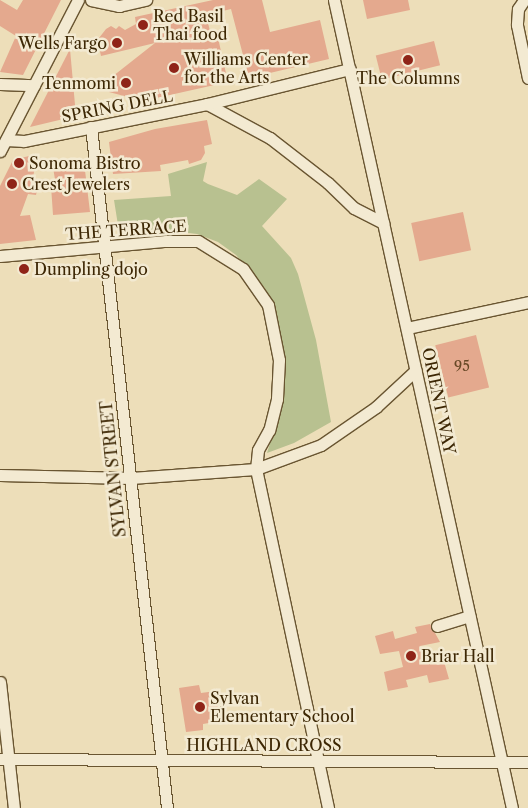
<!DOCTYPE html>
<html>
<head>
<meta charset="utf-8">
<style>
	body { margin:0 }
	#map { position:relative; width:528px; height:808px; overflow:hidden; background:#eddeb9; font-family:"Libre Caslon Text",serif }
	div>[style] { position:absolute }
	.green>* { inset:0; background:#b8c190 }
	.building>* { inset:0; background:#e4a98e; transform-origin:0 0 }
	.roads { filter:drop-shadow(1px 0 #695531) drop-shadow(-1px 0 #695531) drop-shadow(0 1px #695531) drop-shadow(0 -1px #695531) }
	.minor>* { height:11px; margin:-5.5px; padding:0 5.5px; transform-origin:5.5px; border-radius:5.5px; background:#f3ead2 }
	.dots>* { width:14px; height:14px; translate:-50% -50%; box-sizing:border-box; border:2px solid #f3ead2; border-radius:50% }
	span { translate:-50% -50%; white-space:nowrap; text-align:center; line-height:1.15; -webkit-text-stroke:5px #f3ead2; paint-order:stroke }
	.number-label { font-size:14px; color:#674826 }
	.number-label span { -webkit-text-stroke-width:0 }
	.poi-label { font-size:16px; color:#3d2704 }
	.left { translate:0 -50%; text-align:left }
	.right { translate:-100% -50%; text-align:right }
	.street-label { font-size:16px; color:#3d2704 }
</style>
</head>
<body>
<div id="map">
	<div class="green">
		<div style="clip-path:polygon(207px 162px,203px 181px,208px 184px,237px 195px,259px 179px,287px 199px,262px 226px,291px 258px,298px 274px,316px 340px,331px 422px,294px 443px,267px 453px,284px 397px,286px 361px,272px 301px,264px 287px,236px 255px,218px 242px,197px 234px,181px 232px,120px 238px,114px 200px,171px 196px,168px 174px)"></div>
	</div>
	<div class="building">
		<div style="clip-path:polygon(0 0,17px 10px,23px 0,61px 0,23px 75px,0 72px,16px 36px,0 26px)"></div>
		<div style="clip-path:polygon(213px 0,262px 0,270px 32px,320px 20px,329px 59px,249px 78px,231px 9px,206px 15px,212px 39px,218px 38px,228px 82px,143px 101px,109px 92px,108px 80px,155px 43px,101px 56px,99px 47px,109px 45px,99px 38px,106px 29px,111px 26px,116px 29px,119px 26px,125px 30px,136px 24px,135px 17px)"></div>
		<div style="clip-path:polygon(363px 0,408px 0,410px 10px,367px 19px)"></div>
		<div style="left:434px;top:41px;width:25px;height:60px;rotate:76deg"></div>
		<div style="clip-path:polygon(70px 49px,76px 116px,30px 127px)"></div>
		<div style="clip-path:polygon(207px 120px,212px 144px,204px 146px,205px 153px,201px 160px,189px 164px,188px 160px,160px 165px,161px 171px,113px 174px,109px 142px,155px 129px)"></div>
		<div style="clip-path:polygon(37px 154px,32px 184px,38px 186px,36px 195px,28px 194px,20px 216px,30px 215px,36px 240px,0 244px,0 186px,13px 160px)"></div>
		<div style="clip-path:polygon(84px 162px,90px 212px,53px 215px,51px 186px,56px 186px,53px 167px)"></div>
		<div style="left:463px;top:212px;width:39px;height:53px;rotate:78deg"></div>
		<div style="left:476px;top:335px;width:54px;height:42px;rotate:76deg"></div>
		<div style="clip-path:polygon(430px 624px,440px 642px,420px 646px,424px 663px,443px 658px,449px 679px,429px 683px,427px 675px,406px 680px,408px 687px,388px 691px,384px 672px,403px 667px,399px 651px,380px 654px,375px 636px,393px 631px,395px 639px,417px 633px,415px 627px)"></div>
		<div style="clip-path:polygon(199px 685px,201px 693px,216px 691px,220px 721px,203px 724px,203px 730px,186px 732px,179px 688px)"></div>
	</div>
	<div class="roads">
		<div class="minor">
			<div style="left:91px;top:0;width:29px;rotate:12deg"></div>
			<div style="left:119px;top:6px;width:28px;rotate:-13deg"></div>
			<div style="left:334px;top:0;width:827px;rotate:77.58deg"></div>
			<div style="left:524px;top:0;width:11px;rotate:124deg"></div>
			<div style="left:518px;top:9px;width:16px;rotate:94deg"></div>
			<div style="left:517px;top:25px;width:54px;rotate:78.3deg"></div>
			<div style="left:0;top:84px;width:34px;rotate:2deg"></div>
			<div style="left:207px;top:104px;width:72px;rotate:28.4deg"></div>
			<div style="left:270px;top:138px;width:73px;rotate:37.8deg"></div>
			<div style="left:328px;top:183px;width:36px;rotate:44deg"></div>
			<div style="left:354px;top:208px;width:33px;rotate:27deg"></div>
			<div style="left:91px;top:127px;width:685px;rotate:83.63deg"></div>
			<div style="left:6px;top:140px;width:18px;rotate:3deg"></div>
			<div style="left:24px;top:141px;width:187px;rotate:-11.4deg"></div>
			<div style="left:207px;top:104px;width:147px;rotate:-13.8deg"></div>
			<div style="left:0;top:151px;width:170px;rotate:-62.7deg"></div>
			<div style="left:0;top:256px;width:167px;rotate:-5.2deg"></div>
			<div style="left:166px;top:241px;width:32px"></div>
			<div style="left:198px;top:241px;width:53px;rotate:31.9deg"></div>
			<div style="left:243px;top:269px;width:44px;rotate:55.2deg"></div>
			<div style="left:268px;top:305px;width:56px;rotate:78.7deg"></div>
			<div style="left:279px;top:360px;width:39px;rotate:93deg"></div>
			<div style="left:277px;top:399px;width:32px;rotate:104deg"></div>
			<div style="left:269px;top:430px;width:23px;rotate:119deg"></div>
			<div style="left:258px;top:450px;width:19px;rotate:96deg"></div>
			<div style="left:256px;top:469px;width:347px;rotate:78deg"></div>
			<div style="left:407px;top:328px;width:124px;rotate:-12.1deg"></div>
			<div style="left:0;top:475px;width:131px;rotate:1.3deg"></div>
			<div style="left:131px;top:478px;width:125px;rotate:-4.1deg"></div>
			<div style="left:256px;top:469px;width:69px;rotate:-20.3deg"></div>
			<div style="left:321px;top:445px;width:67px;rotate:-34.6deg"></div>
			<div style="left:376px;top:407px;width:54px;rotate:-42.8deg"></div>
			<div style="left:437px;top:626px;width:34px;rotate:-17deg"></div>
			<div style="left:0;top:682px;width:127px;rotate:83.7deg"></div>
			<div style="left:0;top:759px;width:528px;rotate:0.33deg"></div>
		</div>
	</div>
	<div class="dots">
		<div style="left:143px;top:25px;background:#8f2418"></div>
		<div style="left:117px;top:43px;background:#8f2418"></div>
		<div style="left:408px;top:60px;background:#8f2418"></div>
		<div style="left:174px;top:68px;background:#8f2418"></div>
		<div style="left:126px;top:83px;background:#8f2418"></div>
		<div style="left:19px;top:163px;background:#8f2418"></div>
		<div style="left:12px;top:184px;background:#8f2418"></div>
		<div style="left:24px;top:269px;background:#8f2418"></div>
		<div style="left:411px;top:656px;background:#8f2418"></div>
		<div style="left:200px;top:707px;background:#8f2418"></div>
	</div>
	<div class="number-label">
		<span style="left:462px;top:366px">95</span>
	</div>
	<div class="poi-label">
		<span class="left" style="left:153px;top:25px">Red Basil<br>Thai food</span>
		<span class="right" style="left:107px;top:43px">Wells Fargo</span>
		<span class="left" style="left:184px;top:68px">Williams Center<br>for the Arts</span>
		<span style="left:408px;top:78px">The Columns</span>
		<span class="right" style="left:116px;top:83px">Tenmomi</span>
		<span class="left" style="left:29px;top:163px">Sonoma Bistro</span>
		<span class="left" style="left:22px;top:184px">Crest Jewelers</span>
		<span class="left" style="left:34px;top:269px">Dumpling dojo</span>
		<span class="left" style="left:421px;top:656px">Briar Hall</span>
		<span class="left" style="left:210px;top:707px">Sylvan<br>Elementary School</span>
	</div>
	<div class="street-label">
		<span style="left:117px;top:106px;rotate:-11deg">SPRING DELL</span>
		<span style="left:126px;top:230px;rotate:-4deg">THE TERRACE</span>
		<span style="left:439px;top:401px;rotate:78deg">ORIENT WAY</span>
		<span style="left:113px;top:469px;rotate:-96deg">SYLVAN STREET</span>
		<span style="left:264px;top:745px">HIGHLAND CROSS</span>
	</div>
</div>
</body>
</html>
